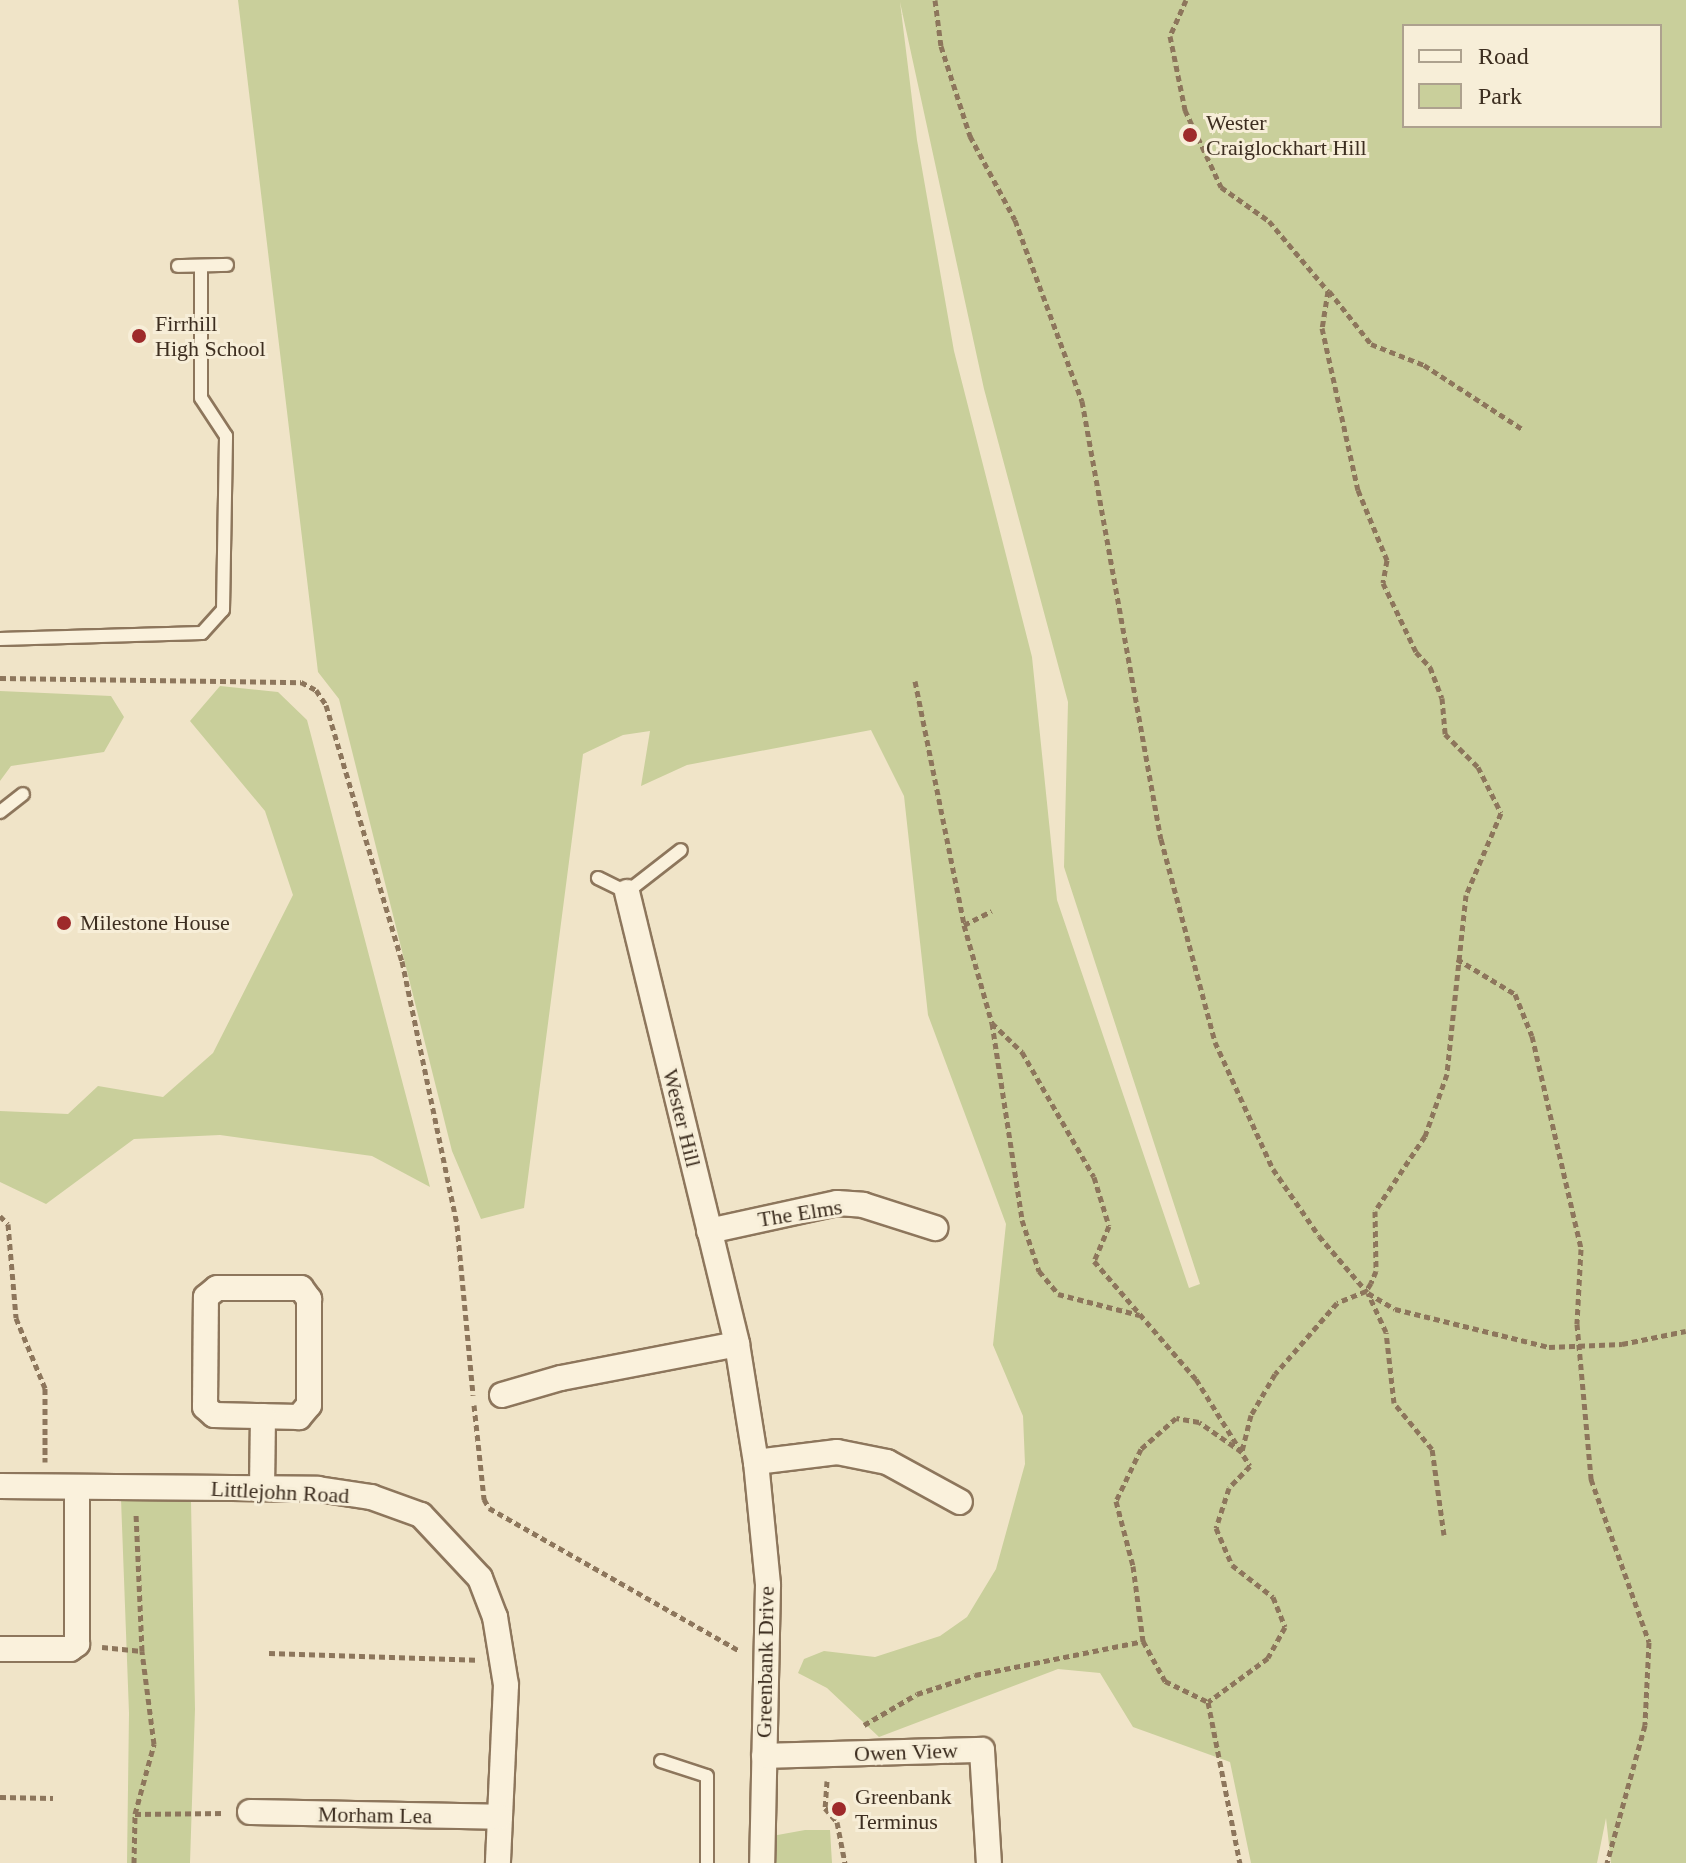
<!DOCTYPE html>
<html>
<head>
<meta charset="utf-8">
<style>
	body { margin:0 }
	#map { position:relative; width:1686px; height:1863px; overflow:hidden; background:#f0e4c8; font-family:"Times New Roman",serif }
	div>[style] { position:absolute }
	.green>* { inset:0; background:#c9cf9b }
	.path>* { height:5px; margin-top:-2.5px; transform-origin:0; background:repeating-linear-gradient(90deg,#8d765c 0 6px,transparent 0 10px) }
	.roads { filter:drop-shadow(2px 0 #8d765c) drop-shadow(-2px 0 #8d765c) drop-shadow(0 2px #8d765c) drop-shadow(0 -2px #8d765c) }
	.lane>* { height:12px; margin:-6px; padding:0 6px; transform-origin:6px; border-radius:6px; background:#faf1dc }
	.street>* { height:24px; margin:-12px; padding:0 12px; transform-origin:12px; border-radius:12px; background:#faf1dc }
	.dots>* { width:22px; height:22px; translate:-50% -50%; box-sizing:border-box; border:4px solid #f7eed8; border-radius:50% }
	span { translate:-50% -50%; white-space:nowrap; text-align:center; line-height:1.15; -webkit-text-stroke:6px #f7eed8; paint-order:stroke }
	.poi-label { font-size:22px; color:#3d2e20 }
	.left { translate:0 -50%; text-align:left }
	.street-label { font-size:22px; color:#3d2e20 }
	.legend { position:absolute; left:1402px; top:24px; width:260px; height:104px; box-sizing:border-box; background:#f7eed8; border:2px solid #ada18e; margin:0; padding:10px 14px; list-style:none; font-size:24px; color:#3d2e20 }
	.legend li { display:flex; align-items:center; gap:16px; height:40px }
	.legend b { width:40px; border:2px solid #ada18e }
</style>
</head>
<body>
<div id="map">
	<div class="green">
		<div style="clip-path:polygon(evenodd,238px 0,1686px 0,1686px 1863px,1611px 1863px,1606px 1818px,1597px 1863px,1251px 1863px,1230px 1762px,1133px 1727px,1100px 1673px,1058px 1669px,879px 1737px,827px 1688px,798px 1673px,804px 1659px,824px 1651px,875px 1657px,940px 1636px,967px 1617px,996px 1569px,1025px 1464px,1023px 1416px,993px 1345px,1006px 1224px,928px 1015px,904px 796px,871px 730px,687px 765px,641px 786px,650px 731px,623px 735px,583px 754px,524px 1208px,481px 1219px,452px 1151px,339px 699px,318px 672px,238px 0,900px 2px,984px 389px,1068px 702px,1064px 867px,1200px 1284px,1189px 1288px,1057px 900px,1032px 657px,954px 351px,917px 140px,900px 2px,238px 0,1404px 26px,1660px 26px,1660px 126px,1404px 126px,1404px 26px)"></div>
		<div style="clip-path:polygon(220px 686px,278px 692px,307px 720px,430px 1187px,372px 1156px,220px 1135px,134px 1139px,46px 1204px,0 1182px,0 1111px,68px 1114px,98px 1086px,163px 1097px,213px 1053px,293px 895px,265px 811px,190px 721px)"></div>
		<div style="clip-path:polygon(0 691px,111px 696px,124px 717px,104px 752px,11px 766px,0 781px)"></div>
		<div style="clip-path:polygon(121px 1499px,191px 1501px,195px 1709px,190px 1863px,127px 1863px,129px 1713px)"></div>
		<div style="clip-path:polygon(805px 1830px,830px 1830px,832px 1863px,773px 1863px,772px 1836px)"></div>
	</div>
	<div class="path">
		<div style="left:935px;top:0;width:46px;rotate:82.6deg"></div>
		<div style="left:941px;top:46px;width:95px;rotate:72.1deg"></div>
		<div style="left:970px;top:136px;width:95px;rotate:61.8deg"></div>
		<div style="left:1015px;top:220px;width:193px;rotate:69.7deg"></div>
		<div style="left:1082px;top:401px;width:445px;rotate:79.8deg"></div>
		<div style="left:1161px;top:839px;width:210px;rotate:75.1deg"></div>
		<div style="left:1215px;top:1042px;width:140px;rotate:65.5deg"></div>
		<div style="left:1273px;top:1169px;width:81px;rotate:55.5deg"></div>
		<div style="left:1319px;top:1236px;width:74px;rotate:49.4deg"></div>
		<div style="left:1186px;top:0;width:39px;rotate:114deg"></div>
		<div style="left:1170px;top:36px;width:76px;rotate:78.5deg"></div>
		<div style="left:1185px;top:110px;width:85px;rotate:64.9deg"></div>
		<div style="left:1221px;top:187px;width:59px;rotate:35.3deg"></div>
		<div style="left:1269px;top:221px;width:92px;rotate:49.9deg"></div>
		<div style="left:1328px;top:291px;width:37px;rotate:99deg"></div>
		<div style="left:1322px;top:328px;width:166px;rotate:77.5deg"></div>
		<div style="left:1358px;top:490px;width:76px;rotate:67.5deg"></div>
		<div style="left:1387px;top:560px;width:23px;rotate:100deg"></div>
		<div style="left:1383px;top:583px;width:76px;rotate:64.4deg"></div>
		<div style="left:1416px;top:652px;width:21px;rotate:47deg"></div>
		<div style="left:1430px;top:667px;width:33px;rotate:69deg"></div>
		<div style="left:1442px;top:698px;width:36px;rotate:85deg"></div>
		<div style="left:1445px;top:734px;width:47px;rotate:45deg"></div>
		<div style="left:1478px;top:767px;width:51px;rotate:63.4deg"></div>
		<div style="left:1501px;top:813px;width:89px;rotate:113.1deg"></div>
		<div style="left:1466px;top:895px;width:180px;rotate:96.1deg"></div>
		<div style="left:1447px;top:1074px;width:66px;rotate:109.5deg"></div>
		<div style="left:1425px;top:1136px;width:90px;rotate:123.7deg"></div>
		<div style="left:1375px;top:1211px;width:60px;rotate:89deg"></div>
		<div style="left:1376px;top:1271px;width:13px;rotate:113deg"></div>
		<div style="left:1371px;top:1283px;width:9px;rotate:122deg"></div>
		<div style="left:1366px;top:1291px;width:31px;rotate:158deg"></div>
		<div style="left:1337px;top:1303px;width:94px;rotate:131.1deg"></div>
		<div style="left:1275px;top:1374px;width:48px;rotate:120.3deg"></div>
		<div style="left:1251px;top:1415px;width:38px;rotate:104deg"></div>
		<div style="left:1242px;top:1452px;width:52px;rotate:-145.1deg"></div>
		<div style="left:1199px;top:1422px;width:23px;rotate:-170deg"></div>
		<div style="left:1176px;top:1418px;width:47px;rotate:138.5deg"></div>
		<div style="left:1141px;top:1449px;width:58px;rotate:115.7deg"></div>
		<div style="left:1116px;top:1501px;width:67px;rotate:75.3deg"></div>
		<div style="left:1133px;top:1566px;width:76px;rotate:82.4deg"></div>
		<div style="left:1143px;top:1641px;width:46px;rotate:61.2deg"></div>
		<div style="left:1165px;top:1681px;width:48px;rotate:26deg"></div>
		<div style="left:1208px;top:1702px;width:164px;rotate:78.8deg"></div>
		<div style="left:1329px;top:291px;width:68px;rotate:51.6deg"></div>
		<div style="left:1371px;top:344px;width:57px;rotate:21.6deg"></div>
		<div style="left:1424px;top:365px;width:117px;rotate:33.1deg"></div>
		<div style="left:0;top:678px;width:301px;rotate:0.8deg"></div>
		<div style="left:301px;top:682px;width:17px;rotate:28deg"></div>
		<div style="left:316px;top:690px;width:18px;rotate:56deg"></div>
		<div style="left:326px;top:705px;width:267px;rotate:73.5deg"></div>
		<div style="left:402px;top:961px;width:270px;rotate:78.2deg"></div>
		<div style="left:457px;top:1225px;width:171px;rotate:84.6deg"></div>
		<div style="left:915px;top:681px;width:249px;rotate:78.6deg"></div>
		<div style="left:964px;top:925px;width:102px;rotate:74.1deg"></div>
		<div style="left:992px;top:1023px;width:199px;rotate:81.3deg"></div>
		<div style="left:1022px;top:1220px;width:54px;rotate:71.6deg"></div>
		<div style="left:1039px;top:1271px;width:30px;rotate:50deg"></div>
		<div style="left:1058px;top:1294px;width:84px;rotate:14.5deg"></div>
		<div style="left:964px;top:925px;width:31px;rotate:-27deg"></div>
		<div style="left:1457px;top:959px;width:68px;rotate:31.1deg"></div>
		<div style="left:1515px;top:994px;width:45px;rotate:68deg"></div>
		<div style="left:1532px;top:1036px;width:219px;rotate:77deg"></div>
		<div style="left:1581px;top:1249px;width:75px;rotate:93.1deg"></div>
		<div style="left:1577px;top:1324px;width:156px;rotate:84.8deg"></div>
		<div style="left:1591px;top:1479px;width:173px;rotate:70.4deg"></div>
		<div style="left:1649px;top:1642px;width:83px;rotate:92.8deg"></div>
		<div style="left:1645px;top:1725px;width:143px;rotate:105.4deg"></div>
		<div style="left:992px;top:1023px;width:42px;rotate:44deg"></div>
		<div style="left:1022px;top:1052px;width:144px;rotate:60.1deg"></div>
		<div style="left:1094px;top:1177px;width:51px;rotate:73deg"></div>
		<div style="left:1109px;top:1226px;width:38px;rotate:113deg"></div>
		<div style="left:1094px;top:1261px;width:156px;rotate:49.2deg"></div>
		<div style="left:1196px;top:1379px;width:102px;rotate:58.2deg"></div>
		<div style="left:1250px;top:1466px;width:30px;rotate:134deg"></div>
		<div style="left:1229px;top:1488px;width:42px;rotate:108deg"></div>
		<div style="left:1216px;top:1528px;width:40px;rotate:66.6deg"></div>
		<div style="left:1232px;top:1565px;width:52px;rotate:38deg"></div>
		<div style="left:1273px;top:1597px;width:32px;rotate:68deg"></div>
		<div style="left:1285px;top:1627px;width:35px;rotate:119deg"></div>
		<div style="left:1268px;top:1658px;width:74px;rotate:143.7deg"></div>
		<div style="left:0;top:1216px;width:11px;rotate:45deg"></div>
		<div style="left:8px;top:1224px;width:94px;rotate:85.1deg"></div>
		<div style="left:16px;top:1318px;width:76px;rotate:67.5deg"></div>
		<div style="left:45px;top:1388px;width:74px;rotate:90deg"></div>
		<div style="left:474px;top:1405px;width:95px;rotate:83.9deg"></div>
		<div style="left:484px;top:1499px;width:10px;rotate:61deg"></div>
		<div style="left:489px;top:1508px;width:289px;rotate:29.7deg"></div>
		<div style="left:1444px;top:1535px;width:87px;rotate:-97.9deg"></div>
		<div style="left:1432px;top:1449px;width:60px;rotate:-129.6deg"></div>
		<div style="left:1394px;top:1403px;width:71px;rotate:-96.4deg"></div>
		<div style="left:1386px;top:1332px;width:43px;rotate:-114.8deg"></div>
		<div style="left:1368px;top:1293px;width:31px;rotate:31deg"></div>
		<div style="left:1395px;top:1309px;width:159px;rotate:13.9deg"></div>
		<div style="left:1549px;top:1347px;width:73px;rotate:-2.4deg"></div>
		<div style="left:1622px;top:1344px;width:65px;rotate:-11.5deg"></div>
		<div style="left:102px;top:1647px;width:40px;rotate:5.7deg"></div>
		<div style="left:269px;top:1653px;width:207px;rotate:1.9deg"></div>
		<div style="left:864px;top:1725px;width:61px;rotate:-30.3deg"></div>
		<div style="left:917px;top:1694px;width:61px;rotate:-18.1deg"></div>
		<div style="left:975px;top:1675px;width:171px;rotate:-11.4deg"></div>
		<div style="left:827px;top:1781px;width:27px;rotate:94deg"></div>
		<div style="left:825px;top:1808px;width:18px;rotate:49deg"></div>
		<div style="left:837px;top:1822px;width:42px;rotate:79deg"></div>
		<div style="left:0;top:1797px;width:53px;rotate:1.1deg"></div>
		<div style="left:135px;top:1814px;width:90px;rotate:-0.6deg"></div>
		<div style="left:134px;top:1863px;width:49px;rotate:-88.8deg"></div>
		<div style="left:135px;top:1814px;width:73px;rotate:-74.8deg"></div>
		<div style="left:154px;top:1744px;width:94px;rotate:-97.4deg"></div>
		<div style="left:142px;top:1651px;width:138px;rotate:-92.5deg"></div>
	</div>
	<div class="roads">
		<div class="lane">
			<div style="left:178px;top:266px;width:49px;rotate:-1.2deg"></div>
			<div style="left:0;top:639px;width:202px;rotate:-1.7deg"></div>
			<div style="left:202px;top:633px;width:31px;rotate:-48deg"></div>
			<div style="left:223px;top:610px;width:174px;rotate:-89deg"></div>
			<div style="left:226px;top:436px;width:45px;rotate:-123.3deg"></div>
			<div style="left:201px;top:398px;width:132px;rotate:-90deg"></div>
			<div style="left:0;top:812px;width:29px;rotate:-38deg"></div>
			<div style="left:598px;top:878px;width:32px;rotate:26deg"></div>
			<div style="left:627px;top:892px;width:68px;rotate:-37.9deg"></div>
			<div style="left:661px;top:1761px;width:48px;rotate:18.1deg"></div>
			<div style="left:707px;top:1776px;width:87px;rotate:90deg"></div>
		</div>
		<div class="street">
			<div style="left:627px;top:892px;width:465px;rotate:76.3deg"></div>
			<div style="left:737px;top:1344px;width:120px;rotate:80.9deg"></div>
			<div style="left:756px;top:1462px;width:124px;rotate:84.4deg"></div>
			<div style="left:768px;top:1585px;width:278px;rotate:91.2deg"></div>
			<div style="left:709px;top:1231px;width:131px;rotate:-12.3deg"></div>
			<div style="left:837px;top:1203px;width:26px;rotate:4deg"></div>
			<div style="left:863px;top:1205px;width:76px;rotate:17.7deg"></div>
			<div style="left:217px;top:1288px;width:84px"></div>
			<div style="left:301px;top:1288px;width:14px;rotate:54deg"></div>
			<div style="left:309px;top:1299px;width:106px;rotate:90deg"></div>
			<div style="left:309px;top:1405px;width:16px;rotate:130deg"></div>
			<div style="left:299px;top:1417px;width:85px;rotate:-178.7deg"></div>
			<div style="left:214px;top:1415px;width:12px;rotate:-138deg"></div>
			<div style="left:205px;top:1407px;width:110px;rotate:-89.5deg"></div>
			<div style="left:206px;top:1297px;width:14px;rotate:-39deg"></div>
			<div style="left:502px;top:1395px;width:61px;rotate:-16.1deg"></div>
			<div style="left:561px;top:1378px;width:179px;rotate:-10.9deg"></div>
			<div style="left:756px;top:1462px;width:82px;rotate:-7deg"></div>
			<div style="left:837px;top:1452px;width:51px;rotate:11.3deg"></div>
			<div style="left:887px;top:1462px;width:83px;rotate:28.7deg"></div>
			<div style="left:0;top:1486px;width:318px;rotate:0.5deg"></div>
			<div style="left:318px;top:1489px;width:54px;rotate:8.6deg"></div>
			<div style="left:371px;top:1497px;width:53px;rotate:19.8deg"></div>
			<div style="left:421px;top:1515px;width:86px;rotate:46.9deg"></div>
			<div style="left:480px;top:1578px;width:42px;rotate:69deg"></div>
			<div style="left:495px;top:1617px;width:69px;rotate:80.8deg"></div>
			<div style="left:506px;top:1685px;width:178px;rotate:92.6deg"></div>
			<div style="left:262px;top:1488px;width:72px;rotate:-89.2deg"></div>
			<div style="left:0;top:1649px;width:70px"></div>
			<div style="left:70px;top:1649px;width:9px;rotate:-36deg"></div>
			<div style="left:77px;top:1644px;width:156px;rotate:-90deg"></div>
			<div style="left:764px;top:1756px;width:218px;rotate:-1.6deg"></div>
			<div style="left:982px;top:1750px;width:113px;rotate:86.5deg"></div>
			<div style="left:250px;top:1812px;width:250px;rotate:1.1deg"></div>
		</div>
	</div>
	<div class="dots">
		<div style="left:1190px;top:135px;background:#9e2a2b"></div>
		<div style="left:139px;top:336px;background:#9e2a2b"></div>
		<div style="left:64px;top:923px;background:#9e2a2b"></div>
		<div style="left:839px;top:1809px;background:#9e2a2b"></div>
	</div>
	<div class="poi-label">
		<span class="left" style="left:1206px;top:135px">Wester<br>Craiglockhart Hill</span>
		<span class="left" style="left:155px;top:336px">Firrhill<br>High School</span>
		<span class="left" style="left:80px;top:923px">Milestone House</span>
		<span class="left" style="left:855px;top:1809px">Greenbank<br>Terminus</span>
	</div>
	<div class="street-label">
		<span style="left:682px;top:1118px;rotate:76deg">Wester Hill</span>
		<span style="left:800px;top:1213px;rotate:-9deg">The Elms</span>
		<span style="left:280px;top:1492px;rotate:3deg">Littlejohn Road</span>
		<span style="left:765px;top:1662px;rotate:-89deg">Greenbank Drive</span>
		<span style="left:906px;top:1752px;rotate:-2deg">Owen View</span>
		<span style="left:375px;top:1815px;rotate:1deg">Morham Lea</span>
	</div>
	<ul class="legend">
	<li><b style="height:10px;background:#faf1dc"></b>Road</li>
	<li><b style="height:22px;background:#c9cf9b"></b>Park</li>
	</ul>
</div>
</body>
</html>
